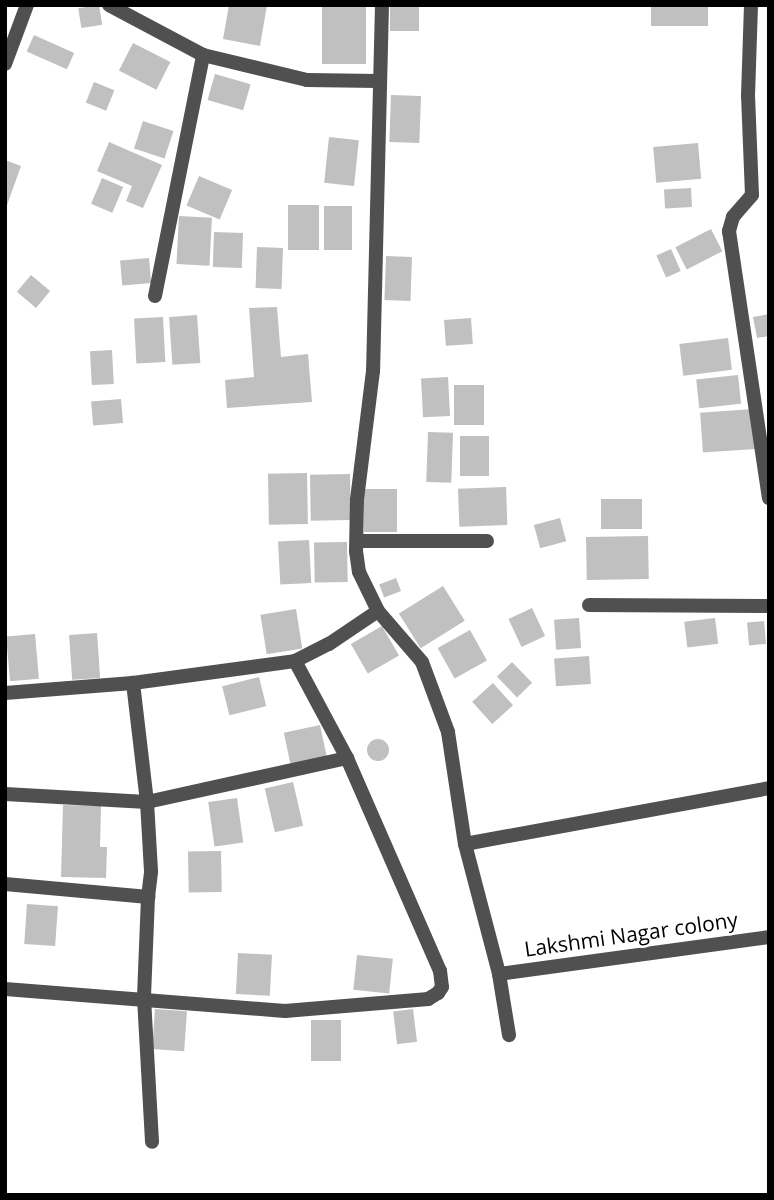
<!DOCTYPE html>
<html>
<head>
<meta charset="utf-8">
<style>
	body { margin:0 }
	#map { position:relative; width:774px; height:1200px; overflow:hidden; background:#fff; font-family:"Open Sans",sans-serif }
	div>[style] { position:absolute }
	.building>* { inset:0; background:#c0c0c0; transform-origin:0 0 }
	.round { border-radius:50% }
	.minor>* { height:14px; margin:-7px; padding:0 7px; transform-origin:7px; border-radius:7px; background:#505050 }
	span { translate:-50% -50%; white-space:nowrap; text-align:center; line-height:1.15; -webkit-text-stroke:5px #fff; paint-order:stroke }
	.street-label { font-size:21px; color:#000 }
	.frame { position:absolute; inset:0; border:7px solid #000; pointer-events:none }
</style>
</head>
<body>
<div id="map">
	<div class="building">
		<div style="left:99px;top:5px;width:20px;height:21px;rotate:81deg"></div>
		<div style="clip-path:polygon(229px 5px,267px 5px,260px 46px,223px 39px)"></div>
		<div style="left:322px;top:5px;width:44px;height:59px"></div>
		<div style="left:390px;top:5px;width:29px;height:26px"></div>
		<div style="left:651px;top:5px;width:57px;height:21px"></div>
		<div style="left:34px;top:35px;width:44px;height:18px;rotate:24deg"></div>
		<div style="left:133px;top:43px;width:42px;height:31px;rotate:27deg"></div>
		<div style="left:215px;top:74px;width:37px;height:27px;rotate:16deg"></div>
		<div style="left:94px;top:82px;width:22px;height:22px;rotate:22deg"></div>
		<div style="left:391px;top:95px;width:30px;height:47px;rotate:2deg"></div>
		<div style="left:143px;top:121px;width:32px;height:29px;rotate:18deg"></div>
		<div style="left:329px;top:137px;width:30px;height:46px;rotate:6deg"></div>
		<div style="clip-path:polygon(109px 142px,162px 165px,143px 208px,126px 201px,132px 186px,97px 171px)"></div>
		<div style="left:698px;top:143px;width:36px;height:45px;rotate:85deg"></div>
		<div style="clip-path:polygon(5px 160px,21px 166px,6px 208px,5px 208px)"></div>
		<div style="left:199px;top:176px;width:36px;height:32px;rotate:23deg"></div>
		<div style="left:102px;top:178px;width:23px;height:28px;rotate:23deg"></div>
		<div style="left:691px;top:188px;width:19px;height:27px;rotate:87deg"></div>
		<div style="left:288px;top:205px;width:31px;height:45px"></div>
		<div style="left:324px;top:206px;width:28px;height:44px"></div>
		<div style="left:179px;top:216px;width:33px;height:48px;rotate:3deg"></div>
		<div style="left:711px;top:229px;width:25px;height:40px;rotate:63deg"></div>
		<div style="left:214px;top:232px;width:29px;height:35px;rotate:2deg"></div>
		<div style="left:257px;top:247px;width:26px;height:41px;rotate:2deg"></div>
		<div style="left:671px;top:249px;width:24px;height:16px;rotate:66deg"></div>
		<div style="left:386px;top:256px;width:26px;height:44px;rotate:2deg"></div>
		<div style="left:149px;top:258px;width:25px;height:29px;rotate:85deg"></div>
		<div style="left:31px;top:275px;width:25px;height:22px;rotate:40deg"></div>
		<div style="clip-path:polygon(277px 307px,281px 357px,308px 354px,312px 402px,227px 408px,225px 380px,254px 377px,249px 308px)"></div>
		<div style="clip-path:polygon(769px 314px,769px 336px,757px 338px,753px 317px)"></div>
		<div style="left:197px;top:315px;width:48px;height:28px;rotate:86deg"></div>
		<div style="left:163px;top:317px;width:45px;height:29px;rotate:87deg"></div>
		<div style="left:471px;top:318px;width:26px;height:27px;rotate:86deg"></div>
		<div style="left:728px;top:338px;width:32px;height:49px;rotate:83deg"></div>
		<div style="left:112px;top:350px;width:34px;height:22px;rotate:87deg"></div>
		<div style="left:738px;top:375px;width:29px;height:42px;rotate:84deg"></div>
		<div style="left:448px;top:377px;width:39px;height:27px;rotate:87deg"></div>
		<div style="left:454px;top:385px;width:30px;height:40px"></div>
		<div style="left:121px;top:399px;width:24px;height:30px;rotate:85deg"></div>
		<div style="left:753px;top:409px;width:40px;height:53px;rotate:86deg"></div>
		<div style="left:428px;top:432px;width:25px;height:50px;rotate:2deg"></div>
		<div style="left:460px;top:436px;width:29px;height:40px"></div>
		<div style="left:307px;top:473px;width:51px;height:39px;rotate:89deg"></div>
		<div style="left:350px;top:474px;width:46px;height:40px;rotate:89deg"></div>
		<div style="left:506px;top:487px;width:38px;height:48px;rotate:88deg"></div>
		<div style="left:364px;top:489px;width:33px;height:43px"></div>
		<div style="left:642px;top:499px;width:30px;height:41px;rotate:90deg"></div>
		<div style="left:560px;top:518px;width:24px;height:27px;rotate:75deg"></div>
		<div style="left:648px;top:536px;width:43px;height:62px;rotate:89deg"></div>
		<div style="left:309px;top:540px;width:43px;height:31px;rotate:87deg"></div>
		<div style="left:347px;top:542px;width:40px;height:33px;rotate:89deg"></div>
		<div style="left:396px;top:578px;width:14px;height:18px;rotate:69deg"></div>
		<div style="left:443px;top:586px;width:41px;height:52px;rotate:58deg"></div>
		<div style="left:532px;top:608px;width:31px;height:26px;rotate:65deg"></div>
		<div style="left:296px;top:609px;width:40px;height:36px;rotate:81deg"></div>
		<div style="left:579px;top:618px;width:30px;height:25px;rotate:86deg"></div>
		<div style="left:715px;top:618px;width:26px;height:31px;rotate:83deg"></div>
		<div style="left:764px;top:621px;width:23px;height:17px;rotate:85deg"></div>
		<div style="left:382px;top:626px;width:34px;height:36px;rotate:60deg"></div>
		<div style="left:470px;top:630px;width:35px;height:37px;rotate:61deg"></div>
		<div style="left:97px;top:633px;width:45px;height:28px;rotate:86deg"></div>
		<div style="left:35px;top:634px;width:45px;height:29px;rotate:85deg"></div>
		<div style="left:589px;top:656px;width:28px;height:35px;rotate:86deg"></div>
		<div style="left:512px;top:662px;width:29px;height:21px;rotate:46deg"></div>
		<div style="left:259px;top:677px;width:30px;height:38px;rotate:76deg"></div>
		<div style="left:493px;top:683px;width:30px;height:28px;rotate:48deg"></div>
		<div style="left:320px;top:725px;width:33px;height:37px;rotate:78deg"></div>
		<div class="round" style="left:367px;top:739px;width:22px;height:22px"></div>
		<div style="left:293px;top:782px;width:45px;height:29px;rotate:77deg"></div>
		<div style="left:237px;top:798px;width:45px;height:29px;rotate:82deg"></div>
		<div style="clip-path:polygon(63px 805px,101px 806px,100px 847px,107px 847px,106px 878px,61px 877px)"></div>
		<div style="left:221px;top:851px;width:41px;height:33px;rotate:89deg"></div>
		<div style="left:27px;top:904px;width:31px;height:40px;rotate:4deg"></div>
		<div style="left:238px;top:953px;width:34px;height:41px;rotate:3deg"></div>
		<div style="left:357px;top:955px;width:36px;height:35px;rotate:6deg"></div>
		<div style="left:155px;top:1009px;width:32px;height:40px;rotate:4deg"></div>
		<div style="left:413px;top:1009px;width:33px;height:20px;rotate:83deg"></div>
		<div style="left:311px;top:1020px;width:30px;height:41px"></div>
	</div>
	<div class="minor">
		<div style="left:109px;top:5px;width:106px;rotate:28deg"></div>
		<div style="left:203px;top:55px;width:107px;rotate:13.5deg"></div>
		<div style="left:307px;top:80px;width:71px;rotate:0.8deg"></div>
		<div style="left:382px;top:5px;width:366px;rotate:91.4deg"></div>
		<div style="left:373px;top:371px;width:130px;rotate:97.1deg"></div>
		<div style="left:357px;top:500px;width:51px;rotate:91.1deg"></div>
		<div style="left:356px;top:551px;width:21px;rotate:82deg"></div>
		<div style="left:359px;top:572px;width:43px;rotate:64deg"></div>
		<div style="left:378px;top:611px;width:67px;rotate:49.2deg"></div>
		<div style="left:422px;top:662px;width:75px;rotate:69.6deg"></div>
		<div style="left:448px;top:732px;width:113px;rotate:81.4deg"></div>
		<div style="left:465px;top:844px;width:134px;rotate:75.3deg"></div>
		<div style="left:499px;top:974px;width:62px;rotate:80.7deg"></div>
		<div style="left:751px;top:5px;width:90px;rotate:91.9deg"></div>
		<div style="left:748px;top:95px;width:100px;rotate:87.7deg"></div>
		<div style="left:752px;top:195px;width:29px;rotate:131deg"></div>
		<div style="left:733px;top:217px;width:15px;rotate:106deg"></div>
		<div style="left:729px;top:231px;width:270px;rotate:81.5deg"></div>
		<div style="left:5px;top:64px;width:63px;rotate:-69.6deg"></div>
		<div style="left:155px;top:296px;width:246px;rotate:-78.7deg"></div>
		<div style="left:359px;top:541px;width:128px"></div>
		<div style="left:589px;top:605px;width:180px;rotate:0.3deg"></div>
		<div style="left:5px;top:693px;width:128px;rotate:-4.5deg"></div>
		<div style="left:5px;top:794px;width:142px;rotate:3.2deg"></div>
		<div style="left:147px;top:802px;width:205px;rotate:-12.4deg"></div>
		<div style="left:465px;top:844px;width:309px;rotate:-10.4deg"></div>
		<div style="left:5px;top:884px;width:144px;rotate:5.2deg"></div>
		<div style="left:148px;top:897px;width:26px;rotate:-83deg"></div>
		<div style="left:151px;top:871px;width:69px;rotate:-93.3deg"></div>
		<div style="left:147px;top:802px;width:120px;rotate:-96.7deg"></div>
		<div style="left:133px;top:683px;width:163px;rotate:-7.7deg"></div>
		<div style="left:295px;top:661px;width:38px;rotate:-27deg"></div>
		<div style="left:329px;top:644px;width:59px;rotate:-34deg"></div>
		<div style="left:148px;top:897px;width:101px;rotate:92.3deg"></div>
		<div style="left:144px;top:998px;width:144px;rotate:86.8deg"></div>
		<div style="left:499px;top:974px;width:273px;rotate:-7.8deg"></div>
		<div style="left:5px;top:989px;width:281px;rotate:4.5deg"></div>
		<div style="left:285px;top:1011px;width:144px;rotate:-4.8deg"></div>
		<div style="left:428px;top:999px;width:12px;rotate:-31deg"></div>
		<div style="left:438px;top:993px;width:7px;rotate:-56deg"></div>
		<div style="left:442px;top:987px;width:16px;rotate:-97deg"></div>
		<div style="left:440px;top:971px;width:232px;rotate:-113.6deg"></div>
		<div style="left:347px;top:758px;width:110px;rotate:-118.2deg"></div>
	</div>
	<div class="street-label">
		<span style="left:631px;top:934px;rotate:-8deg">Lakshmi Nagar colony</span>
	</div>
	<div class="frame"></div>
</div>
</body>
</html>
